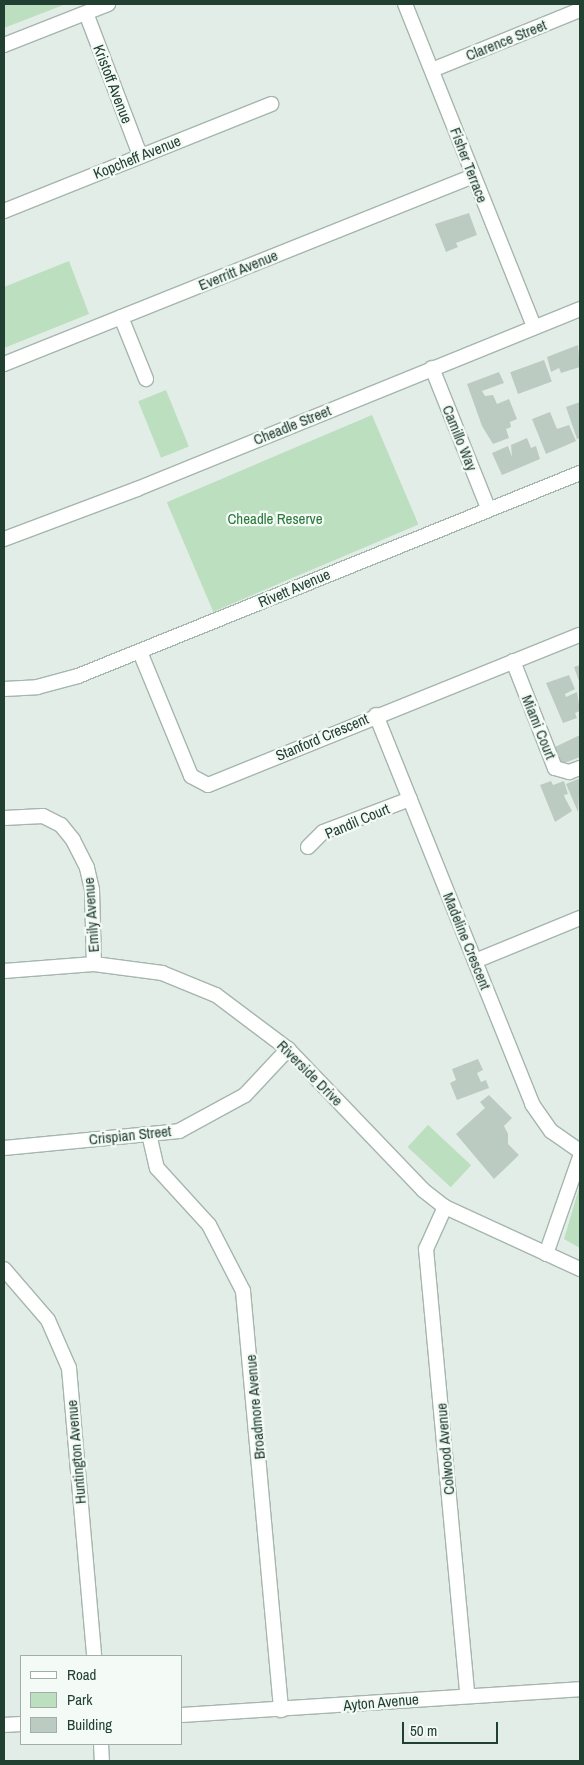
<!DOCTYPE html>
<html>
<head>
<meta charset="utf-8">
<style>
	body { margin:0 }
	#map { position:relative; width:584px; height:1765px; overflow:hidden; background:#e3ede7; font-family:"Archivo Narrow",sans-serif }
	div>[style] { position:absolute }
	.green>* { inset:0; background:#bbdfbf; transform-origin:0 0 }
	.building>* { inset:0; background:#bbcbc2; transform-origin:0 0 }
	.roads { filter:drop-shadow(1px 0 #a5b6ad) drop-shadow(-1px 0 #a5b6ad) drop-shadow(0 1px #a5b6ad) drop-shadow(0 -1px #a5b6ad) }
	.minor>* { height:14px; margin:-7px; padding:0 7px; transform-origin:7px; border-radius:7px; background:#fff }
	span { translate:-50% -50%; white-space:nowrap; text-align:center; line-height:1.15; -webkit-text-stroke:4.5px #f4faf6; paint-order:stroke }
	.street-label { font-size:15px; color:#224032 }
	.park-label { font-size:15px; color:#2a783b }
	.frame { position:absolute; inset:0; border:5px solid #224032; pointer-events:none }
	.legend { position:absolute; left:20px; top:1655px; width:162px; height:90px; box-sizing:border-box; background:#f4faf6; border:1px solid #a0b0a8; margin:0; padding:6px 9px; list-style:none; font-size:15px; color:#224032 }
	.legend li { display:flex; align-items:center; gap:10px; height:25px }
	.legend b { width:25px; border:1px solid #a0b0a8 }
	.scale { position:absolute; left:402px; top:1722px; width:96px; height:22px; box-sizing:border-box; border:2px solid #224032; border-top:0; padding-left:6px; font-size:15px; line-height:18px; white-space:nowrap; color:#224032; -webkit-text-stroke:4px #f4faf6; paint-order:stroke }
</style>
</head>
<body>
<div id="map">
	<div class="green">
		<div style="clip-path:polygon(4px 4px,66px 4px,4px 28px)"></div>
		<div style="clip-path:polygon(69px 261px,89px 314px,4px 348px,4px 287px)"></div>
		<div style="left:166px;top:390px;width:61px;height:30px;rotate:68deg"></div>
		<div style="left:372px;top:415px;width:119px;height:223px;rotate:67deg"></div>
		<div style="left:428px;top:1125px;width:59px;height:30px;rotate:43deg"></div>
		<div style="clip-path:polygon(580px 1185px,580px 1248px,564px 1239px)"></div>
	</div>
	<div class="building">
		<div style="clip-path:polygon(469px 213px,477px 235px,456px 243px,458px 247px,446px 252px,435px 224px)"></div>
		<div style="clip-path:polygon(578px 345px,580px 367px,561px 373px,559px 368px,551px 372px,547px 357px)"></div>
		<div style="left:544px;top:360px;width:23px;height:36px;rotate:70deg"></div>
		<div style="clip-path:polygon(499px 372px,504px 383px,482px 391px,485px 396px,493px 395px,497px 404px,509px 399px,517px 419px,510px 422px,511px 427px,506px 429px,509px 438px,493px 444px,482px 426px,467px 384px)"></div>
		<div style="clip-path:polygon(580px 402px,580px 438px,577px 439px,566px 407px)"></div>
		<div style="clip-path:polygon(550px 412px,557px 429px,569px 425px,576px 441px,546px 454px,532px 419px)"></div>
		<div style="clip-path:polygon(527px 438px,531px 448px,536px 446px,540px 459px,502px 475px,492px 453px,508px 446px,512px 457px,511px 445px)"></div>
		<div style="clip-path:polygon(580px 665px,580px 684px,574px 667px)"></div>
		<div style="clip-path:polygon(569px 675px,575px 689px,565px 694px,566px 697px,577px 692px,580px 711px,575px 713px,577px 718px,563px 723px,546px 683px)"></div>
		<div style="clip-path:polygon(580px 735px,580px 757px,562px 764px,555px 747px)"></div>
		<div style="clip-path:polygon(578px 779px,580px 780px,578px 812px,566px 784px)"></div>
		<div style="clip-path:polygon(551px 781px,553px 785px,564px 781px,568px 794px,564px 795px,565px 798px,572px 811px,555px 822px,540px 785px)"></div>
		<div style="clip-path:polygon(478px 1059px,483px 1070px,477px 1073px,481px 1082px,486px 1080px,489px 1088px,457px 1100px,450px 1083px,456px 1080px,452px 1069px)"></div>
		<div style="clip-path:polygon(489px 1095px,512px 1118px,504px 1126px,508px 1134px,508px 1144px,519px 1155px,494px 1179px,456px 1134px,485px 1108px,480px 1102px)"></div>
	</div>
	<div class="roads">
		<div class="minor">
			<div style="left:405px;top:4px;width:347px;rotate:68.2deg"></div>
			<div style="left:86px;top:13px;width:152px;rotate:69.2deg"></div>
			<div style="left:4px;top:45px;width:112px;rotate:-21.5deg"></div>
			<div style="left:432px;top:70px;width:160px;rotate:-22.1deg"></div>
			<div style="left:4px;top:211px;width:288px;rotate:-21.8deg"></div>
			<div style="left:121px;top:317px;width:67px;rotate:68deg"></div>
			<div style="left:4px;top:364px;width:505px;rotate:-21.84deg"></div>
			<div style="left:432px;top:368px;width:151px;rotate:68.2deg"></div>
			<div style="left:4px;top:539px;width:142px;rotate:-20.6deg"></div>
			<div style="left:137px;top:489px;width:478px;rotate:-22.1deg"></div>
			<div style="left:140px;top:652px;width:134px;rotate:67.6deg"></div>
			<div style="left:191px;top:776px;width:19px;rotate:28deg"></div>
			<div style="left:208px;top:785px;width:401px;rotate:-22deg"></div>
			<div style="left:513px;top:661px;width:115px;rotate:68.6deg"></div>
			<div style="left:555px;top:768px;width:15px;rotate:16deg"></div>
			<div style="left:569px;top:772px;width:12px;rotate:-20deg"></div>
			<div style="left:4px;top:689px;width:33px;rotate:-3deg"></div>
			<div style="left:37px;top:687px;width:42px;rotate:-15deg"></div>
			<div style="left:78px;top:676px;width:541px;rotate:-22.02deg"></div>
			<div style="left:376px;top:715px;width:419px;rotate:68.1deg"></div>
			<div style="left:532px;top:1104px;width:33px;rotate:55deg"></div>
			<div style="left:551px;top:1131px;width:35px;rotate:35deg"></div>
			<div style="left:4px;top:818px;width:39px;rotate:-3deg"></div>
			<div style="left:43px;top:816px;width:20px;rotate:27deg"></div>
			<div style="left:61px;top:825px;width:19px;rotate:51deg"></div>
			<div style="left:73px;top:840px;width:31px;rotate:63deg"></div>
			<div style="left:87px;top:868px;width:23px;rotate:77deg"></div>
			<div style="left:92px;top:890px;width:74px;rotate:88.5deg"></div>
			<div style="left:308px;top:847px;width:21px;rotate:-45deg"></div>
			<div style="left:323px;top:832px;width:93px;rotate:-20.8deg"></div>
			<div style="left:475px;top:961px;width:113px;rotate:-22.3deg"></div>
			<div style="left:4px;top:971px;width:90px;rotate:-4.4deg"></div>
			<div style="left:94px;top:964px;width:69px;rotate:7.5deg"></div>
			<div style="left:162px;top:973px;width:58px;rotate:22.2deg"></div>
			<div style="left:216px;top:995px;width:90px;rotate:36.9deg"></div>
			<div style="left:288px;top:1049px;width:195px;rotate:46.2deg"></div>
			<div style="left:423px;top:1190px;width:28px;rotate:38deg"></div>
			<div style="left:445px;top:1207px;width:149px;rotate:24.7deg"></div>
			<div style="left:149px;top:1134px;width:35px;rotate:77deg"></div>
			<div style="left:157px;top:1168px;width:77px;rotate:47.6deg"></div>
			<div style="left:209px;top:1225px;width:74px;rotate:62.7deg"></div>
			<div style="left:243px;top:1291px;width:421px;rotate:84.8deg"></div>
			<div style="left:4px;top:1148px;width:176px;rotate:-5.5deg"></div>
			<div style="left:179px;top:1131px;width:75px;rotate:-28.6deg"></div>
			<div style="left:245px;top:1095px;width:63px;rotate:-46.9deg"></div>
			<div style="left:445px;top:1207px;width:46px;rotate:114.3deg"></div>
			<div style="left:426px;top:1249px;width:448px;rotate:84.7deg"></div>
			<div style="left:546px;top:1254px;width:103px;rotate:-70.7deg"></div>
			<div style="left:4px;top:1269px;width:67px;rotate:49.2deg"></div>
			<div style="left:48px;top:1320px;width:52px;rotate:66.4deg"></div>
			<div style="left:69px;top:1368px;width:289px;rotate:85deg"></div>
			<div style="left:181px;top:1715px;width:400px;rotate:-3.7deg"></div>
			<div style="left:4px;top:1725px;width:17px;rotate:-3deg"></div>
			<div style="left:101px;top:1744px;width:17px;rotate:87deg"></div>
		</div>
	</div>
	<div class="street-label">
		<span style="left:506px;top:40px;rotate:-22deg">Clarence Street</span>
		<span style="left:113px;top:84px;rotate:69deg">Kristoff Avenue</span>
		<span style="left:137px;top:157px;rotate:-22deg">Kopcheff Avenue</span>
		<span style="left:469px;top:165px;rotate:69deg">Fisher Terrace</span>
		<span style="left:238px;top:270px;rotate:-22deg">Everritt Avenue</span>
		<span style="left:292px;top:425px;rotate:-22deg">Cheadle Street</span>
		<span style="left:460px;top:438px;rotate:68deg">Camillo Way</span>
		<span style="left:294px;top:588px;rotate:-23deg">Rivett Avenue</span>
		<span style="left:539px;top:727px;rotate:68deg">Miami Court</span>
		<span style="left:322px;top:737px;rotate:-23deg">Stanford Crescent</span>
		<span style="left:357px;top:821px;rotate:-23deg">Pandil Court</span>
		<span style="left:91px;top:915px;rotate:-94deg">Emily Avenue</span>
		<span style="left:467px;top:941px;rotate:68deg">Madeline Crescent</span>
		<span style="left:310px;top:1073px;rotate:45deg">Riverside Drive</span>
		<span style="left:130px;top:1135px;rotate:-6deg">Crispian Street</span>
		<span style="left:255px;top:1407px;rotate:-95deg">Broadmore Avenue</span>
		<span style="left:445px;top:1449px;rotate:-95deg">Colwood Avenue</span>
		<span style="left:76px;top:1452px;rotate:-95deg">Huntington Avenue</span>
		<span style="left:381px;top:1702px;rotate:-5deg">Ayton Avenue</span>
	</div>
	<div class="park-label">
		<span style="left:275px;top:519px">Cheadle Reserve</span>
	</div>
	<div class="frame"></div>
	<ul class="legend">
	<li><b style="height:6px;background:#fff"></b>Road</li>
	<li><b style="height:14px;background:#bbdfbf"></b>Park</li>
	<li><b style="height:14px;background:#bbcbc2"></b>Building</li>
	</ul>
	<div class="scale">50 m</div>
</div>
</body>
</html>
